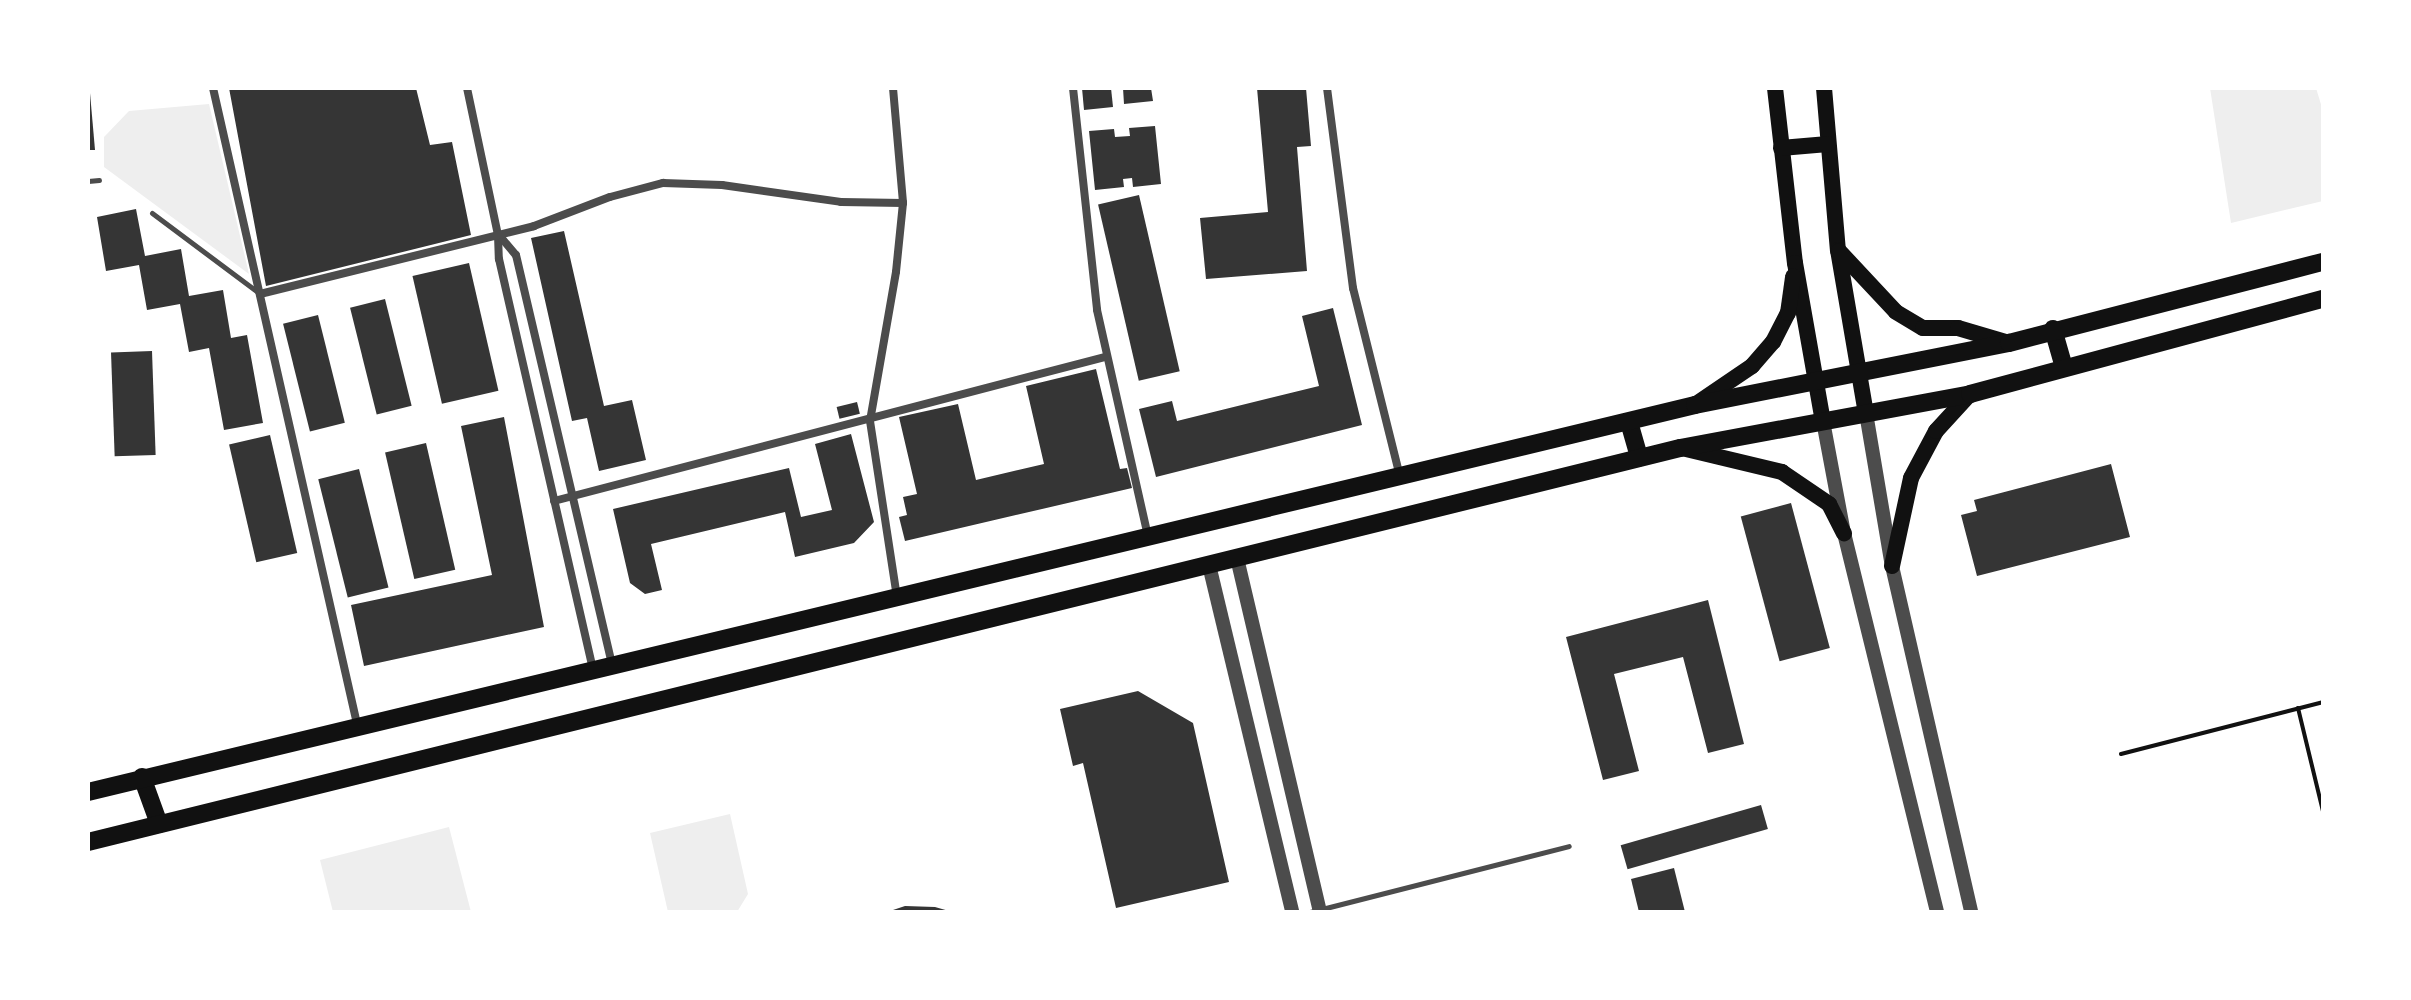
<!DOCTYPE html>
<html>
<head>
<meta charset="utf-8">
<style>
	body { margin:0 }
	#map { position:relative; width:2411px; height:1000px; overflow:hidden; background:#fff; font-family:Inter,sans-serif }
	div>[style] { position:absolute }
	.green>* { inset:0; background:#eee }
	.building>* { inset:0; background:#353535; transform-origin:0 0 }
	.path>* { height:4px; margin:-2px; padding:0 2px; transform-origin:2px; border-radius:2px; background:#111 }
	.service>* { height:5px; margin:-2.5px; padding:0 2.5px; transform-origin:2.5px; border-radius:2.5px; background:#4c4c4c }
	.minor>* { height:8px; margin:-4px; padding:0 4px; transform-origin:4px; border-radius:4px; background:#4c4c4c }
	.tertiary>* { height:14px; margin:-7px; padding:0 7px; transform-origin:7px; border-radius:7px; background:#4c4c4c }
	.secondary>* { height:16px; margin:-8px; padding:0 8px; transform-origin:8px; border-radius:8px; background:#111 }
	.primary>* { height:18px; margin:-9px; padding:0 9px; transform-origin:9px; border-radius:9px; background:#111 }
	span { translate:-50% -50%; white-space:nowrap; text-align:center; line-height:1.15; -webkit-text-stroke:6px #fff; paint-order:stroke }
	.frame { position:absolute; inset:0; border:90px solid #fff; pointer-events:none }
</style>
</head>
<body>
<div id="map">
	<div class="green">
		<div style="clip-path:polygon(2210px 88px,2316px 88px,2323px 111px,2323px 201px,2231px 223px)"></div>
		<div style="clip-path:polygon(209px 104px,249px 274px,104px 167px,104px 137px,129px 111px)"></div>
		<div style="clip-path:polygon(730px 814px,748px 894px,737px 912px,668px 912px,650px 833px)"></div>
		<div style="clip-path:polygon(449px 827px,471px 912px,333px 912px,320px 860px)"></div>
	</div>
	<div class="building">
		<div style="clip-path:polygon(229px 88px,416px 88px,430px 145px,452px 142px,471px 235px,266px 286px)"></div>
		<div style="clip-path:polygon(1082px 88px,1111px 88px,1113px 107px,1084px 110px)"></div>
		<div style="clip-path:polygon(1123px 88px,1151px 88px,1153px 101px,1124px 104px)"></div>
		<div style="clip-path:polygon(1257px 88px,1306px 88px,1311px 146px,1297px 147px,1307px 271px,1206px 279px,1200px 218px,1268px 212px)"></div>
		<div style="clip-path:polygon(90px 93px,95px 150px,88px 150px,88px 94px)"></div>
		<div style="clip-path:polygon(1155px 126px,1161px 184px,1133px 187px,1132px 178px,1123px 179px,1124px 187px,1095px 190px,1089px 131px,1114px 129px,1115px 137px,1130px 136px,1129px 128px)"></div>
		<div style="left:1139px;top:195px;width:181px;height:42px;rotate:77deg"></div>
		<div style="clip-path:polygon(136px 209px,145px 256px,181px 249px,189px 296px,223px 290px,231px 338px,247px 335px,263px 423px,224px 430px,209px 348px,189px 352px,180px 304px,147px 310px,139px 265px,106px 271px,97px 217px)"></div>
		<div style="clip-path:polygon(564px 231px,604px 406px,632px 400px,646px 460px,599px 471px,587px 418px,572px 421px,531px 238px)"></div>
		<div style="left:469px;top:263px;width:131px;height:58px;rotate:77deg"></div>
		<div style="left:385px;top:299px;width:110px;height:36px;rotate:76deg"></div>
		<div style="clip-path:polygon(1333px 308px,1362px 425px,1156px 477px,1139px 409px,1172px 401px,1177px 421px,1319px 386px,1302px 316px)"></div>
		<div style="left:318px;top:315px;width:111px;height:36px;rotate:76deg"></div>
		<div style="left:152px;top:351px;width:104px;height:41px;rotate:88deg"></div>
		<div style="clip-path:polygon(1096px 369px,1120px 469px,1127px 468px,1132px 488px,905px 541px,899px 517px,907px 515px,903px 497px,917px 494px,899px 417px,958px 404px,976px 480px,1044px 464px,1026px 386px)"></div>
		<div style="left:857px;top:402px;width:12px;height:21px;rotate:76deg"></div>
		<div style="clip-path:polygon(504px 417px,544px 627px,364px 666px,351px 605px,492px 575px,461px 426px)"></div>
		<div style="clip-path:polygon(851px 434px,874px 522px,854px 543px,795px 557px,785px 512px,651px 544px,662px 590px,645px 594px,630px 583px,613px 509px,789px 468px,801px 517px,832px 510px,815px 444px)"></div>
		<div style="left:270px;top:435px;width:121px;height:42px;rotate:77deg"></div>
		<div style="left:426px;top:443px;width:130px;height:42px;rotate:77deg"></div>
		<div style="clip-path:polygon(2111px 464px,2130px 537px,1977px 576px,1961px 515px,1977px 511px,1974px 500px)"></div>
		<div style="left:359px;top:469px;width:122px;height:42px;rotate:76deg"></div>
		<div style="left:1791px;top:503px;width:150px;height:52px;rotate:75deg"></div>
		<div style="clip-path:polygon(1708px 600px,1744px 744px,1708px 753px,1683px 657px,1614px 674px,1639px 771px,1603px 780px,1566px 637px)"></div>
		<div style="clip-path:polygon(1138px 691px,1193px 723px,1229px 882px,1116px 908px,1083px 763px,1073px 766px,1060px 709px)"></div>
		<div style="left:1761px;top:805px;width:25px;height:146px;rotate:74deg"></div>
		<div style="clip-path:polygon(1674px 868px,1685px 912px,1639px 912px,1631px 879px)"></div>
		<div style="clip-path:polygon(905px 906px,935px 907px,949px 911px,887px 912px)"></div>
	</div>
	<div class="path">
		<div style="left:2298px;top:708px;width:106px;rotate:76.4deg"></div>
		<div style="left:2121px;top:754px;width:209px;rotate:-14.4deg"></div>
	</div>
	<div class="service">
		<div style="left:88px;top:181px;width:11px;rotate:-5deg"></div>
		<div style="left:152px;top:213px;width:134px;rotate:36.8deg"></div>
		<div style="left:1310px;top:912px;width:267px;rotate:-14.3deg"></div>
	</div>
	<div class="minor">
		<div style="left:213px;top:88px;width:652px;rotate:77.24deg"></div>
		<div style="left:467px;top:88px;width:150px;rotate:78.1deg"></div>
		<div style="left:498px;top:235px;width:24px;rotate:88deg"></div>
		<div style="left:499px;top:259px;width:421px;rotate:77.1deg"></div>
		<div style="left:893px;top:88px;width:115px;rotate:85deg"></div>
		<div style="left:903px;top:203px;width:69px;rotate:95.8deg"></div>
		<div style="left:896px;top:272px;width:151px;rotate:99.9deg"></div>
		<div style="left:870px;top:421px;width:178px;rotate:81.3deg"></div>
		<div style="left:1073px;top:88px;width:223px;rotate:83.8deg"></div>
		<div style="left:1097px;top:310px;width:232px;rotate:77.3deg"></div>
		<div style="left:1327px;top:88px;width:202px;rotate:82.6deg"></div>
		<div style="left:1353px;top:288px;width:194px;rotate:76deg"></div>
		<div style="left:499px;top:235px;width:26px;rotate:50deg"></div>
		<div style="left:516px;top:255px;width:420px;rotate:76.8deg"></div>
		<div style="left:260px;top:294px;width:282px;rotate:-13.9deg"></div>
		<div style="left:534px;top:226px;width:81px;rotate:-20.9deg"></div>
		<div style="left:610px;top:197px;width:55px;rotate:-14.8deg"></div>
		<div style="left:663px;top:183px;width:59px;rotate:1.9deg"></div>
		<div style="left:722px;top:185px;width:120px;rotate:8.1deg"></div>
		<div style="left:841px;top:202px;width:62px;rotate:0.9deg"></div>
		<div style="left:554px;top:501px;width:570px;rotate:-14.65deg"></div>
	</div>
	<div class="tertiary">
		<div style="left:1866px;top:413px;width:155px;rotate:80.4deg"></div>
		<div style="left:1892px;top:566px;width:355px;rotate:77.1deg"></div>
		<div style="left:1823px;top:421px;width:114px;rotate:79.4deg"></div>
		<div style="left:1844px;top:533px;width:390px;rotate:76.2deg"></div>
		<div style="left:1237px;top:558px;width:364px;rotate:76.8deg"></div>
		<div style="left:1209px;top:565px;width:357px;rotate:76.5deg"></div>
	</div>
	<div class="secondary">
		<div style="left:1775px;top:88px;width:176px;rotate:83.5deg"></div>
		<div style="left:1795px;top:263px;width:160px;rotate:80deg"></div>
		<div style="left:1824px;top:88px;width:163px;rotate:85.1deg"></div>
		<div style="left:1838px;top:250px;width:165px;rotate:80.3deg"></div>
		<div style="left:1781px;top:148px;width:47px;rotate:-4.9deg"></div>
		<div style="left:1839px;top:251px;width:83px;rotate:46.9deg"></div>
		<div style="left:1896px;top:312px;width:31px;rotate:31deg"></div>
		<div style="left:1923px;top:328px;width:35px"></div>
		<div style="left:1958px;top:328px;width:53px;rotate:16.4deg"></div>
		<div style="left:1696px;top:404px;width:68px;rotate:-34.2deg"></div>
		<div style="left:1752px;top:366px;width:32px;rotate:-49deg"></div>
		<div style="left:1773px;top:342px;width:33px;rotate:-63deg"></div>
		<div style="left:1788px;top:313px;width:37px;rotate:-82deg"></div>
		<div style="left:1686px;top:449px;width:99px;rotate:13.5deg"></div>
		<div style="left:1782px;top:472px;width:57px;rotate:34.2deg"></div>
		<div style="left:1829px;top:504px;width:33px;rotate:63deg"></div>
		<div style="left:1892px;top:566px;width:90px;rotate:-77.8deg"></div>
		<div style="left:1911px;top:478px;width:53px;rotate:-62deg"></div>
		<div style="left:1936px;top:431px;width:50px;rotate:-47.4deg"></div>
	</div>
	<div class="primary">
		<div style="left:2053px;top:329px;width:40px;rotate:74deg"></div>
		<div style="left:1629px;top:422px;width:37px;rotate:74deg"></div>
		<div style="left:142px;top:777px;width:50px;rotate:70.1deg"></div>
		<div style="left:88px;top:792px;width:1653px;rotate:-13.54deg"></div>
		<div style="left:1695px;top:405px;width:320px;rotate:-11.2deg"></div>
		<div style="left:2009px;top:343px;width:324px;rotate:-14.5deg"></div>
		<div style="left:88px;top:842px;width:1640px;rotate:-13.9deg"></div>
		<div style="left:1680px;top:448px;width:295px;rotate:-10.5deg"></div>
		<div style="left:1970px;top:394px;width:366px;rotate:-15.1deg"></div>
	</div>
	<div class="frame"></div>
</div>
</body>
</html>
